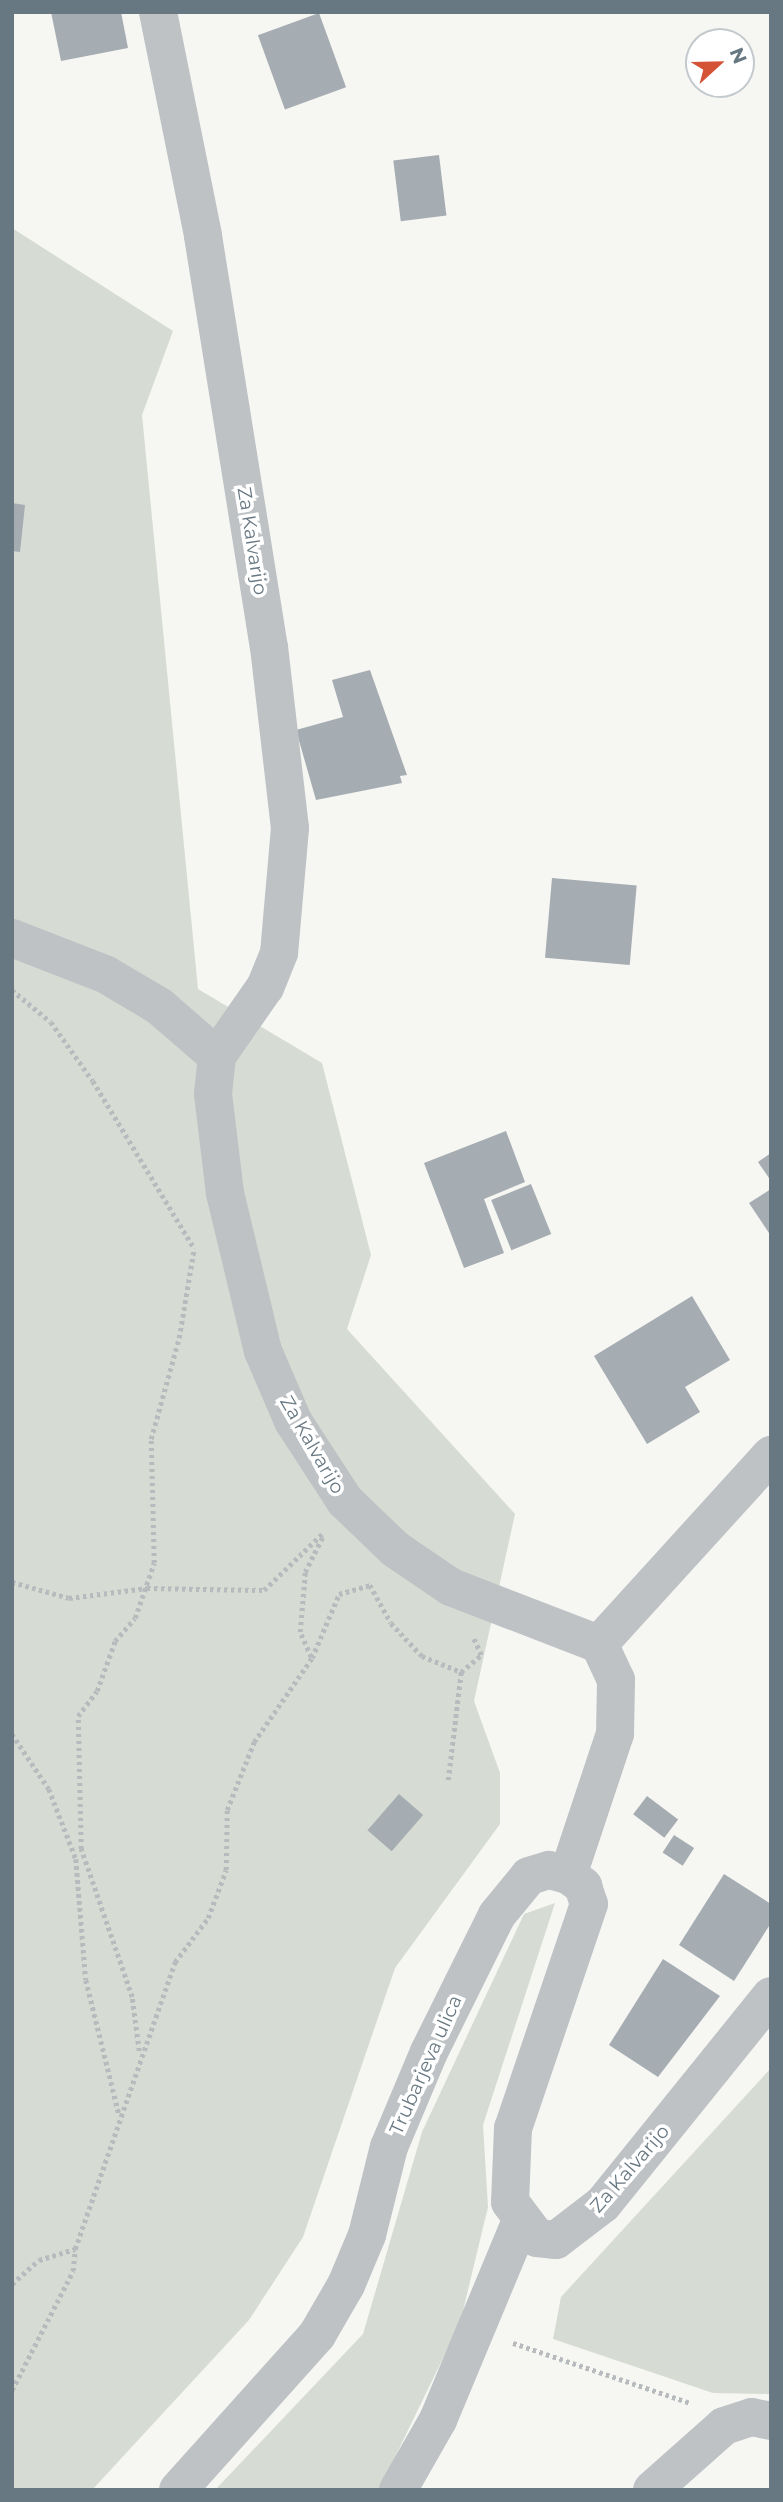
<!DOCTYPE html>
<html>
<head>
<meta charset="utf-8">
<style>
	body { margin:0 }
	#map { position:relative; width:783px; height:2502px; overflow:hidden; background:#f6f6f3; font-family:Montserrat,sans-serif }
	div>[style] { position:absolute }
	.green>* { inset:0; background:#d6dbd3 }
	.building>* { inset:0; background:#a6adb2; transform-origin:0 0 }
	.path>* { height:4.5px; margin-top:-2.25px; transform-origin:0; background:repeating-linear-gradient(90deg,#b8bbbd 0 3.5px,transparent 0 7px) }
	.minor>* { height:38px; margin:-19px; padding:0 19px; transform-origin:19px; border-radius:19px; background:#bec2c5 }
	span { translate:-50% -50%; white-space:nowrap; text-align:center; line-height:1.15; -webkit-text-stroke:7px #fff; paint-order:stroke }
	.street-label { font-size:19px; color:#687882 }
	.frame { position:absolute; inset:0; border:14px solid #687882; pointer-events:none }
	.north { position:absolute; left:685px; top:28px; width:70px; height:70px; box-sizing:border-box; background:#fff; border:2px solid #c3c9cd; border-radius:50%; rotate:68deg; font-size:19px; font-weight:700; line-height:28px; text-align:center; color:#687882 }
	.north::after { content:''; display:block; margin:auto; width:24px; height:32px; background:#d45336; clip-path:polygon(50% 0,100% 100%,50% 72%,0 100%) }
</style>
</head>
<body>
<div id="map">
	<div class="green">
		<div style="clip-path:polygon(12px 228px,173px 331px,142px 415px,198px 989px,322px 1063px,371px 1255px,347px 1329px,515px 1514px,474px 1701px,500px 1773px,500px 1824px,395px 1968px,303px 2237px,249px 2320px,92px 2490px,12px 2490px)"></div>
		<div style="clip-path:polygon(555px 1903px,483px 2125px,488px 2207px,460px 2323px,379px 2490px,215px 2490px,363px 2334px,422px 2132px,524px 1914px)"></div>
		<div style="clip-path:polygon(771px 2068px,771px 2394px,713px 2393px,553px 2339px,561px 2297px)"></div>
	</div>
	<div class="building">
		<div style="clip-path:polygon(51px 12px,121px 12px,128px 48px,61px 61px)"></div>
		<div style="left:319px;top:13px;width:79px;height:65px;rotate:70deg"></div>
		<div style="left:439px;top:155px;width:61px;height:46px;rotate:83deg"></div>
		<div style="clip-path:polygon(12px 503px,25px 505px,20px 552px,12px 551px)"></div>
		<div style="clip-path:polygon(370px 670px,407px 775px,400px 776px,402px 783px,316px 800px,296px 730px,343px 717px,332px 680px)"></div>
		<div style="left:552px;top:878px;width:85px;height:80px;rotate:5deg"></div>
		<div style="clip-path:polygon(506px 1131px,525px 1182px,484px 1199px,504px 1253px,464px 1268px,424px 1163px)"></div>
		<div style="clip-path:polygon(771px 1153px,771px 1181px,758px 1162px)"></div>
		<div style="left:531px;top:1184px;width:54px;height:43px;rotate:68deg"></div>
		<div style="clip-path:polygon(771px 1189px,771px 1236px,749px 1203px)"></div>
		<div style="clip-path:polygon(692px 1296px,730px 1360px,685px 1387px,700px 1412px,647px 1444px,594px 1356px)"></div>
		<div style="left:399px;top:1794px;width:32px;height:48px;rotate:41deg"></div>
		<div style="left:647px;top:1796px;width:39px;height:23px;rotate:37deg"></div>
		<div style="left:674px;top:1835px;width:24px;height:21px;rotate:33deg"></div>
		<div style="clip-path:polygon(724px 1874px,771px 1904px,771px 1923px,734px 1981px,679px 1945px)"></div>
		<div style="clip-path:polygon(663px 1959px,720px 1996px,658px 2077px,609px 2045px)"></div>
	</div>
	<div class="path">
		<div style="left:12px;top:990px;width:50px;rotate:39.4deg"></div>
		<div style="left:51px;top:1022px;width:72px;rotate:54.6deg"></div>
		<div style="left:93px;top:1081px;width:195px;rotate:58.8deg"></div>
		<div style="left:12px;top:1582px;width:59px;rotate:15.7deg"></div>
		<div style="left:69px;top:1598px;width:79px;rotate:-7.3deg"></div>
		<div style="left:147px;top:1588px;width:117px;rotate:1deg"></div>
		<div style="left:264px;top:1590px;width:81px;rotate:-44deg"></div>
		<div style="left:311px;top:1657px;width:27px;rotate:-114deg"></div>
		<div style="left:300px;top:1632px;width:60px;rotate:-85.2deg"></div>
		<div style="left:305px;top:1572px;width:40px;rotate:-63.4deg"></div>
		<div style="left:12px;top:1734px;width:66px;rotate:56.1deg"></div>
		<div style="left:49px;top:1789px;width:75px;rotate:68.9deg"></div>
		<div style="left:76px;top:1859px;width:121px;rotate:85.3deg"></div>
		<div style="left:86px;top:1980px;width:138px;rotate:76.2deg"></div>
		<div style="left:448px;top:1780px;width:109px;rotate:-83.1deg"></div>
		<div style="left:139px;top:2051px;width:54px;rotate:-97.4deg"></div>
		<div style="left:132px;top:1997px;width:157px;rotate:-109deg"></div>
		<div style="left:81px;top:1849px;width:133px;rotate:-91.3deg"></div>
		<div style="left:78px;top:1716px;width:31px;rotate:-53deg"></div>
		<div style="left:97px;top:1691px;width:53px;rotate:-70.2deg"></div>
		<div style="left:115px;top:1641px;width:30px;rotate:-49deg"></div>
		<div style="left:135px;top:1618px;width:58px;rotate:-70.9deg"></div>
		<div style="left:154px;top:1563px;width:124px;rotate:-91.4deg"></div>
		<div style="left:151px;top:1439px;width:105px;rotate:-74.5deg"></div>
		<div style="left:179px;top:1338px;width:91px;rotate:-80.5deg"></div>
		<div style="left:12px;top:2284px;width:36px;rotate:-42deg"></div>
		<div style="left:39px;top:2260px;width:38px;rotate:-17deg"></div>
		<div style="left:513px;top:2343px;width:187px;rotate:18.7deg"></div>
		<div style="left:12px;top:2390px;width:134px;rotate:-62.9deg"></div>
		<div style="left:73px;top:2271px;width:22px;rotate:-85deg"></div>
		<div style="left:75px;top:2249px;width:304px;rotate:-70.8deg"></div>
		<div style="left:175px;top:1962px;width:55px;rotate:-53.1deg"></div>
		<div style="left:208px;top:1918px;width:51px;rotate:-69.4deg"></div>
		<div style="left:226px;top:1870px;width:60px;rotate:-89deg"></div>
		<div style="left:227px;top:1810px;width:73px;rotate:-68.3deg"></div>
		<div style="left:254px;top:1742px;width:102px;rotate:-55.4deg"></div>
		<div style="left:312px;top:1658px;width:69px;rotate:-67.1deg"></div>
		<div style="left:339px;top:1594px;width:32px;rotate:-16deg"></div>
		<div style="left:370px;top:1585px;width:43px;rotate:61.1deg"></div>
		<div style="left:391px;top:1623px;width:45px;rotate:46.8deg"></div>
		<div style="left:422px;top:1656px;width:42px;rotate:22.3deg"></div>
		<div style="left:461px;top:1672px;width:26px;rotate:-40deg"></div>
		<div style="left:481px;top:1655px;width:20px;rotate:-114deg"></div>
	</div>
	<div class="minor">
		<div style="left:158px;top:12px;width:228px;rotate:78.6deg"></div>
		<div style="left:203px;top:236px;width:416px;rotate:80.9deg"></div>
		<div style="left:269px;top:647px;width:182px;rotate:83.4deg"></div>
		<div style="left:290px;top:828px;width:125px;rotate:95deg"></div>
		<div style="left:279px;top:953px;width:37px;rotate:112deg"></div>
		<div style="left:265px;top:987px;width:84px;rotate:124.8deg"></div>
		<div style="left:217px;top:1056px;width:38px;rotate:96deg"></div>
		<div style="left:213px;top:1094px;width:100px;rotate:83.1deg"></div>
		<div style="left:225px;top:1193px;width:163px;rotate:76.5deg"></div>
		<div style="left:263px;top:1351px;width:76px;rotate:66.8deg"></div>
		<div style="left:293px;top:1421px;width:95px;rotate:57deg"></div>
		<div style="left:345px;top:1501px;width:69px;rotate:43.8deg"></div>
		<div style="left:395px;top:1549px;width:68px;rotate:34.2deg"></div>
		<div style="left:451px;top:1587px;width:159px;rotate:21.1deg"></div>
		<div style="left:12px;top:938px;width:100px;rotate:21.2deg"></div>
		<div style="left:105px;top:974px;width:63px;rotate:30.7deg"></div>
		<div style="left:159px;top:1006px;width:77px;rotate:40.8deg"></div>
		<div style="left:599px;top:1644px;width:256px;rotate:-47.7deg"></div>
		<div style="left:568px;top:1875px;width:149px;rotate:-71.6deg"></div>
		<div style="left:615px;top:1734px;width:54px;rotate:-88.9deg"></div>
		<div style="left:616px;top:1680px;width:40px;rotate:-115deg"></div>
		<div style="left:178px;top:2490px;width:208px;rotate:-48.1deg"></div>
		<div style="left:317px;top:2335px;width:58px;rotate:-59.9deg"></div>
		<div style="left:346px;top:2285px;width:54px;rotate:-67.2deg"></div>
		<div style="left:367px;top:2235px;width:91px;rotate:-76deg"></div>
		<div style="left:389px;top:2147px;width:103px;rotate:-67.2deg"></div>
		<div style="left:429px;top:2052px;width:153px;rotate:-63.6deg"></div>
		<div style="left:497px;top:1915px;width:50px;rotate:-50.6deg"></div>
		<div style="left:529px;top:1876px;width:21px;rotate:-17deg"></div>
		<div style="left:549px;top:1870px;width:20px;rotate:15deg"></div>
		<div style="left:568px;top:1875px;width:19px;rotate:36deg"></div>
		<div style="left:583px;top:1886px;width:19px;rotate:72deg"></div>
		<div style="left:589px;top:1904px;width:237px;rotate:108.7deg"></div>
		<div style="left:513px;top:2128px;width:74px;rotate:92.3deg"></div>
		<div style="left:510px;top:2202px;width:45px;rotate:53.1deg"></div>
		<div style="left:537px;top:2238px;width:19px;rotate:6deg"></div>
		<div style="left:556px;top:2240px;width:59px;rotate:-37.5deg"></div>
		<div style="left:603px;top:2204px;width:267px;rotate:-51.1deg"></div>
		<div style="left:398px;top:2490px;width:81px;rotate:-60.3deg"></div>
		<div style="left:438px;top:2420px;width:213px;rotate:-67.4deg"></div>
		<div style="left:652px;top:2490px;width:96px;rotate:-41.6deg"></div>
		<div style="left:724px;top:2426px;width:29px;rotate:-18deg"></div>
		<div style="left:752px;top:2417px;width:19px;rotate:12deg"></div>
	</div>
	<div class="street-label">
		<span style="left:252px;top:541px;rotate:81deg">Za Kalvarijo</span>
		<span style="left:312px;top:1445px;rotate:60deg">Za Kalvarijo</span>
		<span style="left:426px;top:2065px;rotate:-66deg">Trubarjeva ulica</span>
		<span style="left:630px;top:2169px;rotate:-49deg">Za Kalvarijo</span>
	</div>
	<div class="frame"></div>
	<div class="north">N</div>
</div>
</body>
</html>
